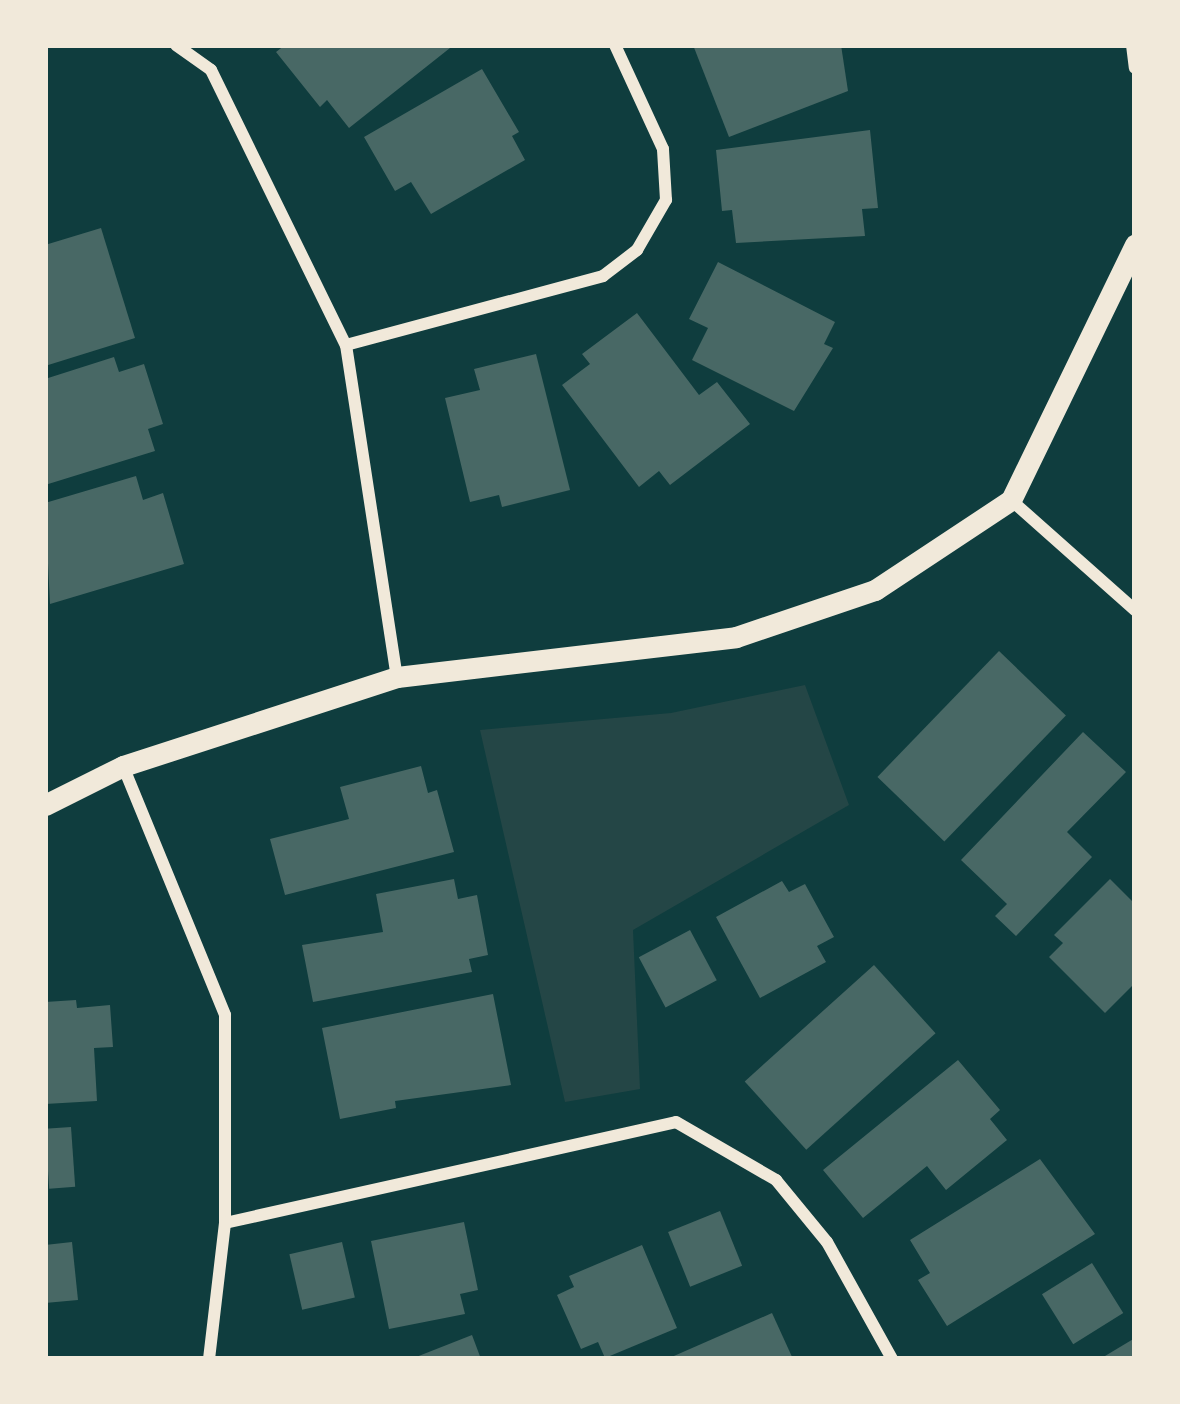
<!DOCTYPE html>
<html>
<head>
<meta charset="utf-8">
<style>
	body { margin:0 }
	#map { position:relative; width:1180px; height:1404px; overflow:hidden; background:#0f3d3e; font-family:"Zilla Slab",serif }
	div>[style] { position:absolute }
	.green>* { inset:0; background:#244646 }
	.building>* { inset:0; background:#486865; transform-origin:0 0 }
	.minor>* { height:12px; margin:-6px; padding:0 6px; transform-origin:6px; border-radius:6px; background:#f1e9da }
	.tertiary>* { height:21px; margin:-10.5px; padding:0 10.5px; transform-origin:10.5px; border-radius:10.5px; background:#f1e9da }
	span { translate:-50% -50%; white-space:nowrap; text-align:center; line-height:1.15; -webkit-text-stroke:9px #f1e9da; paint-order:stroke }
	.frame { position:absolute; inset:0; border:48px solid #f1e9da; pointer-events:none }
</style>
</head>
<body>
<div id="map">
	<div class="green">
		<div style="clip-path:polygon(805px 685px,849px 805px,633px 930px,640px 1089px,565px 1102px,480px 730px,671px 713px)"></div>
	</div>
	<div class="building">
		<div style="clip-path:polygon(285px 45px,447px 45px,450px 48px,349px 128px,327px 100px,320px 107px,276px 52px)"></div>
		<div style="clip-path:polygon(693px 45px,841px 45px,848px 91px,729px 137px)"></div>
		<div style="clip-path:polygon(482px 69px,519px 132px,512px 136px,525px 160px,431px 214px,411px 182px,395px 191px,364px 137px)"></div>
		<div style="clip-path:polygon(870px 130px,878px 208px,862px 209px,865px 236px,736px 243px,732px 210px,722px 211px,716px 150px)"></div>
		<div style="clip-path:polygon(101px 228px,135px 338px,45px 366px,45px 245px)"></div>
		<div style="clip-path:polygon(718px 262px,835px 322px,824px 344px,833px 348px,794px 411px,692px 360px,708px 328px,689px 319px)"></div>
		<div style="clip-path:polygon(637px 313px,699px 395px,717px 382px,750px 424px,670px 485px,659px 471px,639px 487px,562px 385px,590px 364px,582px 354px)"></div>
		<div style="clip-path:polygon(536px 354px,570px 490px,502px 507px,499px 495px,470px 502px,445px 398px,480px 390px,474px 369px)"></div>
		<div style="clip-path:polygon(114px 357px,119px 372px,144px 364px,163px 424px,148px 429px,155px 451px,45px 485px,45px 379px)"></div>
		<div style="clip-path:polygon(136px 476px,143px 500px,163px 493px,184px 564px,50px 604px,45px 503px)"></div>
		<div style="left:999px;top:651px;width:93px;height:175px;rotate:44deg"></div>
		<div style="clip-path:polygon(1083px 732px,1126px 772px,1067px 832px,1092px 857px,1016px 936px,995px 916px,1007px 904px,961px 860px)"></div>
		<div style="clip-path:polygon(421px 766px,428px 793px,437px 790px,454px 852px,285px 895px,270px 839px,349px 819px,340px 787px)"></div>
		<div style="clip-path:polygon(454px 879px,458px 899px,477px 895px,488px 955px,469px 959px,472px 972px,313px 1002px,302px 945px,383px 932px,376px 894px)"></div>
		<div style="clip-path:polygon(1110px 879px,1135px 904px,1135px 983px,1105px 1013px,1049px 957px,1063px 943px,1054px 935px)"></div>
		<div style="clip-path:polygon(782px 881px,789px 892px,805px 884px,834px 937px,817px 946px,826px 962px,760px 998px,716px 917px)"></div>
		<div style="left:690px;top:930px;width:57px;height:58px;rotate:62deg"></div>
		<div style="left:874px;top:965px;width:92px;height:174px;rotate:48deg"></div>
		<div style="clip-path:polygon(493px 994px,511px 1085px,395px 1101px,396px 1108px,340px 1119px,322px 1028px)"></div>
		<div style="clip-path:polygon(76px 1000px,77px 1008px,110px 1005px,113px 1047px,94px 1048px,97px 1101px,45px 1104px,45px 1002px)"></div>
		<div style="clip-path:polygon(958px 1060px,1000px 1110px,990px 1119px,1007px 1140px,946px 1190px,927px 1166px,863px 1218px,823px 1170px)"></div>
		<div style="left:71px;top:1127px;width:60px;height:26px;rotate:86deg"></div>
		<div style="clip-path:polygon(1040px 1159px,1095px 1234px,947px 1326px,918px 1280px,930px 1273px,910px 1240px)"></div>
		<div style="left:720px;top:1211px;width:59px;height:56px;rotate:68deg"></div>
		<div style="clip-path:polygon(464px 1222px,478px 1290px,460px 1294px,465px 1314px,389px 1329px,371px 1241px)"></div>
		<div style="clip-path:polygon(72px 1242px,78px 1300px,45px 1303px,45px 1245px)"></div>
		<div style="left:342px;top:1242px;width:57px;height:54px;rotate:77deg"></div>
		<div style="clip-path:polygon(642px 1245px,677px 1328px,605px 1358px,598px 1342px,581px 1349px,557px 1295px,574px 1287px,569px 1276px)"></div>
		<div style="left:1092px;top:1263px;width:59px;height:59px;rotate:58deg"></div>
		<div style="clip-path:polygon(772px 1313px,793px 1359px,667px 1359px)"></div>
		<div style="clip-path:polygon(472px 1335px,481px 1359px,411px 1359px)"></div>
		<div style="clip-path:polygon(1135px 1338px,1135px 1359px,1100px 1359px)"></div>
	</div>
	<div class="minor">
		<div style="left:176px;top:45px;width:43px;rotate:35.5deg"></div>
		<div style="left:211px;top:70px;width:306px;rotate:63.9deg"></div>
		<div style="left:346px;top:345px;width:336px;rotate:81.3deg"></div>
		<div style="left:1132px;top:45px;width:23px;rotate:83deg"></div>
		<div style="left:346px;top:345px;width:266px;rotate:-15deg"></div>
		<div style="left:603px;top:276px;width:43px;rotate:-37.4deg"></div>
		<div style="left:637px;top:250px;width:58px;rotate:-59.9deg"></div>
		<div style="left:666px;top:200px;width:51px;rotate:-93.4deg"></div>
		<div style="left:663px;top:149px;width:115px;rotate:-114.8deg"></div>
		<div style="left:1011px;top:500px;width:166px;rotate:41.6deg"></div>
		<div style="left:123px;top:766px;width:269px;rotate:67.7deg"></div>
		<div style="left:225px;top:1015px;width:208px;rotate:90deg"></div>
		<div style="left:225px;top:1223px;width:137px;rotate:96.7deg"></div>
		<div style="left:225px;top:1223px;width:462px;rotate:-12.6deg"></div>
		<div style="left:676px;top:1122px;width:116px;rotate:30.1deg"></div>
		<div style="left:776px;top:1180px;width:80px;rotate:50.6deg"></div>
		<div style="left:827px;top:1242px;width:134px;rotate:60.9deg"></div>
	</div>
	<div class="tertiary">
		<div style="left:45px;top:805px;width:87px;rotate:-26.6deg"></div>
		<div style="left:123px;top:766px;width:288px;rotate:-18deg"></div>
		<div style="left:397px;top:677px;width:341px;rotate:-6.7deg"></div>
		<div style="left:736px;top:637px;width:147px;rotate:-18.7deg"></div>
		<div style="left:875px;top:590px;width:163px;rotate:-33.5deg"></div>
		<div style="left:1011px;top:500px;width:284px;rotate:-64.1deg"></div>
	</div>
	<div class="frame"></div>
</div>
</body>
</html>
